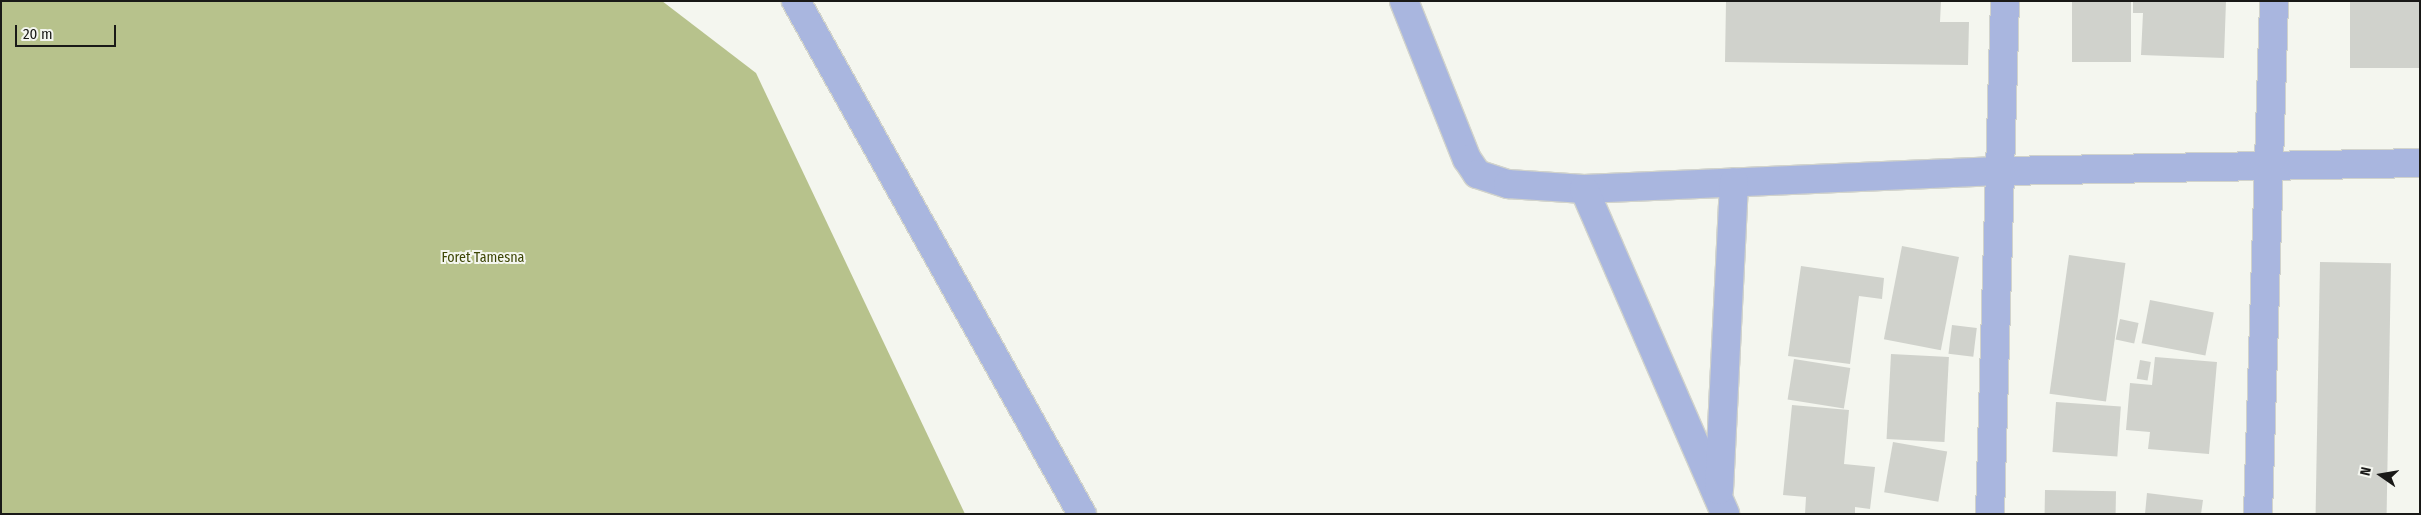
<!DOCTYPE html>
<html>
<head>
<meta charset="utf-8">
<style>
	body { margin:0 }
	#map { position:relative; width:2421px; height:515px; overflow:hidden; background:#f4f6ef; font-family:"Fira Sans Condensed",sans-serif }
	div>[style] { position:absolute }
	.forest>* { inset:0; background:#b7c28c }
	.building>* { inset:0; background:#d0d2cc; transform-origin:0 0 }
	.roads { filter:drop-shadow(1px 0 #d1d3cc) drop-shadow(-1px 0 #d1d3cc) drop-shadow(0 1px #d1d3cc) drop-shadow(0 -1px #d1d3cc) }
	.minor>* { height:28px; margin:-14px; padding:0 14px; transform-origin:14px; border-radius:14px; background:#a9b6df }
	span { translate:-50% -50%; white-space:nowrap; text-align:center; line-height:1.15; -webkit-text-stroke:4px #f4f6ef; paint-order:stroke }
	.park-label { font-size:14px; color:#3d4605 }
	.frame { position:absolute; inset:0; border:2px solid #191917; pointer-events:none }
	.north { position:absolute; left:2356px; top:450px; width:50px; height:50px; -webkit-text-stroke:4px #f4f6ef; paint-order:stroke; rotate:283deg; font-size:14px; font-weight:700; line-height:20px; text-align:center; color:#191917 }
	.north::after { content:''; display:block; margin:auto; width:18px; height:22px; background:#191917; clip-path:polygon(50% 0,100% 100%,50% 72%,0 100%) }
	.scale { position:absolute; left:15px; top:25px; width:101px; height:22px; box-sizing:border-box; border:2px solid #191917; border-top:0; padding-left:6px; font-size:15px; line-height:18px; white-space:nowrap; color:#191917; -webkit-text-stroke:4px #f4f6ef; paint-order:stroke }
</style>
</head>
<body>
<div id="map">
	<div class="forest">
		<div style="clip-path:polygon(1px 1px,662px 1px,756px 73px,965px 514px,1px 514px)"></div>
	</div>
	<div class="building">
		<div style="clip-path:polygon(1726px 1px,1941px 1px,1940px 22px,1969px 22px,1968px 65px,1725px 62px)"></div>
		<div style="left:2072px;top:1px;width:59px;height:61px"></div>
		<div style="clip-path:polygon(2133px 1px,2226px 1px,2224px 58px,2141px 55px,2143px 13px,2133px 13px)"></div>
		<div style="left:2350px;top:1px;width:70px;height:67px"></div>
		<div style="left:1902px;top:246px;width:58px;height:95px;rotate:11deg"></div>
		<div style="left:2069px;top:255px;width:57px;height:140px;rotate:8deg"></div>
		<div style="left:2320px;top:262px;width:71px;height:252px;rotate:1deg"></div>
		<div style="clip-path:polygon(1801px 266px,1884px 278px,1882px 299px,1859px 296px,1850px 364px,1788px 356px)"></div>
		<div style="left:2150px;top:300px;width:65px;height:44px;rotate:11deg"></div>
		<div style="left:2120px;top:319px;width:19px;height:21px;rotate:12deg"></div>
		<div style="left:1952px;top:325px;width:25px;height:29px;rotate:7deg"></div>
		<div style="left:1891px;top:354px;width:58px;height:85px;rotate:3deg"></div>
		<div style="clip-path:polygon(2155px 357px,2217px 362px,2209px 454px,2148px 449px,2150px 432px,2126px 430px,2130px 383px,2152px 385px)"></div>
		<div style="left:1794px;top:359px;width:57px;height:41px;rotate:9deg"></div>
		<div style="left:2140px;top:360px;width:11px;height:19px;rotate:10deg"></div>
		<div style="left:2056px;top:402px;width:65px;height:50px;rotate:4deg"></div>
		<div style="clip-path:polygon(1792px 405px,1849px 410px,1844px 464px,1875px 467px,1870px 509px,1855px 507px,1855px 514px,1805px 514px,1806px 497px,1783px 495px)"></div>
		<div style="left:1893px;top:442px;width:55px;height:51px;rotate:10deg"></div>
		<div style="left:2045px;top:490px;width:71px;height:24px;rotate:1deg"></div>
		<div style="clip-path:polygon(2147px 493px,2203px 500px,2201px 514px,2145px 514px)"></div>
	</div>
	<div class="roads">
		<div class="minor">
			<div style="left:796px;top:1px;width:587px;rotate:60.86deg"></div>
			<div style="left:1404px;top:1px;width:170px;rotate:68.3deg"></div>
			<div style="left:1467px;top:159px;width:18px;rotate:56deg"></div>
			<div style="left:1477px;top:174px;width:33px;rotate:18deg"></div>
			<div style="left:1508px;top:184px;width:76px;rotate:3.8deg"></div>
			<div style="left:1584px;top:189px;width:420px;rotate:-2.5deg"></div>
			<div style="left:2004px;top:171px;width:416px;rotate:-1.1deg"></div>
			<div style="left:1584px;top:189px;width:354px;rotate:66.5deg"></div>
			<div style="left:1719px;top:490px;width:308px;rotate:-87.2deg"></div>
			<div style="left:1990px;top:514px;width:513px;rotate:-88.33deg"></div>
			<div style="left:2258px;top:514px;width:513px;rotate:-88.21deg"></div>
		</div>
	</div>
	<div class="park-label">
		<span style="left:483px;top:258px">Foret Tamesna</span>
	</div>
	<div class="frame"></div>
	<div class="north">N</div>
	<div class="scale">20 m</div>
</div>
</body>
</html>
